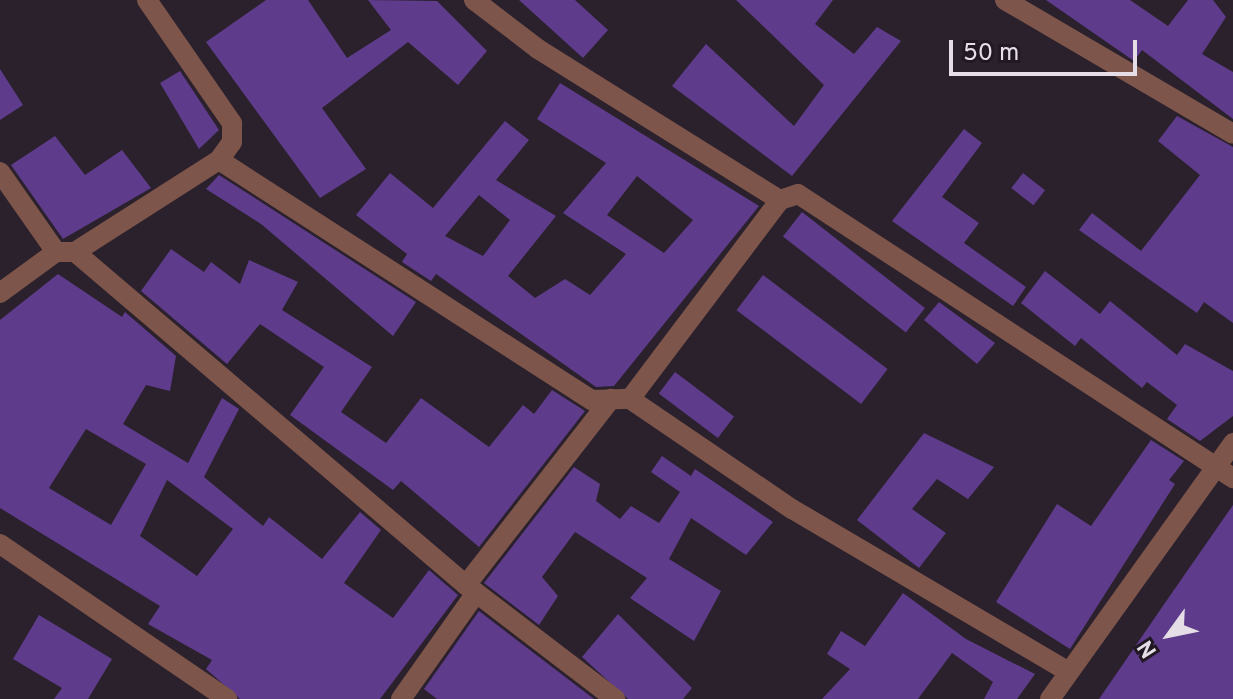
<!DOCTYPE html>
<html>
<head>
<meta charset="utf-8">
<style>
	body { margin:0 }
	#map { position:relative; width:1233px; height:699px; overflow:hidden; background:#2b212d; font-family:Overpass,sans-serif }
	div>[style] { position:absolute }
	.building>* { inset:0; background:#5e3b8b; transform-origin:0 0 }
	.street>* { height:20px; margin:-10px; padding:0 10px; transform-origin:10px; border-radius:10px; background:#7e554a }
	span { translate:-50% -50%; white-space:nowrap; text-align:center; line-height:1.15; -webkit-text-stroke:6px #211823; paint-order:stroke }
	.north { position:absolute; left:1129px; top:595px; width:80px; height:80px; -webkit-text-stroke:6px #211823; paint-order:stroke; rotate:237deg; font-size:22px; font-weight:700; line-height:32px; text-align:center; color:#e5dee6 }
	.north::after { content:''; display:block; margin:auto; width:28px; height:36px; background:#e5dee6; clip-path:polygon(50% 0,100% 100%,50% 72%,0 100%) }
	.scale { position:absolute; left:949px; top:40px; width:188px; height:36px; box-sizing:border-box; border:4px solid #e5dee6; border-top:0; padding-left:10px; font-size:24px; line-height:28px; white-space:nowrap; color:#e5dee6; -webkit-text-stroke:6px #211823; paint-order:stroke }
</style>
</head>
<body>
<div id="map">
	<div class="building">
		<div style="clip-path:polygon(266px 0,308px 0,347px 58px,391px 30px,368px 0,437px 1px,487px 51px,458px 85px,408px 42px,322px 108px,366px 169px,320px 198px,206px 42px)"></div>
		<div style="clip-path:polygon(519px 0,575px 0,608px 30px,583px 58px)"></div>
		<div style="clip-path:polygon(736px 0,833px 0,815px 24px,854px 54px,877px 27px,901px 41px,792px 176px,672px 86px,706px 44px,794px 126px,824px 85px)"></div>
		<div style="clip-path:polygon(1046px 0,1130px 0,1168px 26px,1188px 0,1213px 0,1226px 17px,1202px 54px,1233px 72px,1233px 119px,1142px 50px,1134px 61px)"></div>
		<div style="clip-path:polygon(0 69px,23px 105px,0 120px)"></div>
		<div style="clip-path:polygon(180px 71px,219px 130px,199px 149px,160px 83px)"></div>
		<div style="clip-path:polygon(evenodd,560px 83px,759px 206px,614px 386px,596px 387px,436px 274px,431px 281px,402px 262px,407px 254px,356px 215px,390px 173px,433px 208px,505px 121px,529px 140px,496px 180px,556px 216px,508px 276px,535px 298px,565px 279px,590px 295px,626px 254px,563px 213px,606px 163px,537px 119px,560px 83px,637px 176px,693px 220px,664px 253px,607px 215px,637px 176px,560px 83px,479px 195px,510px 220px,483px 256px,445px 236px,479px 195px)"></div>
		<div style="clip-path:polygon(1177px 116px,1233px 147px,1233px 323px,1204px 302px,1197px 313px,1079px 230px,1092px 213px,1141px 251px,1200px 175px,1158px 141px)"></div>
		<div style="clip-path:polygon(964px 129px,982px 143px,942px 197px,979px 223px,964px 243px,1026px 287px,1013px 306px,892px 221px)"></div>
		<div style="clip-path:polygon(55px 136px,85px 175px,122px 150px,151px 188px,63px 239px,11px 165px)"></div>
		<div style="left:1023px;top:173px;width:28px;height:19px;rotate:38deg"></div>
		<div style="clip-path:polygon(219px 175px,416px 302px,393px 336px,261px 224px,206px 189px)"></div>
		<div style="left:802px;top:212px;width:156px;height:31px;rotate:38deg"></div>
		<div style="clip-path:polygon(171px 249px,204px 272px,211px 262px,240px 284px,249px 260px,298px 282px,282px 310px,372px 367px,341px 412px,386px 443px,421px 398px,489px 447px,523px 405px,534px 414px,552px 390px,585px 411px,479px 547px,401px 481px,393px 490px,290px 415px,324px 367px,260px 324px,227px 364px,141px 291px)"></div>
		<div style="clip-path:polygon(1045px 271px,1100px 314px,1110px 301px,1177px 355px,1185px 344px,1233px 371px,1233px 416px,1200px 441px,1167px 419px,1177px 405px,1147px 382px,1142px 388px,1081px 338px,1075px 346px,1021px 303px)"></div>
		<div style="clip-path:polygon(evenodd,58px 274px,122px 317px,125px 312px,176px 356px,170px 391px,146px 385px,123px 424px,188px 463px,222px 398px,239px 409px,204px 477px,263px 526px,269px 517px,322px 559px,360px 512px,381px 530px,344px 583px,393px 618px,429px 570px,458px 595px,380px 699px,240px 699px,206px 669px,212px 660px,148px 624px,160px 606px,0 508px,0 320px,58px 274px,86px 429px,146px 464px,111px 525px,49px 488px,86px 429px,58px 274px,167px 480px,233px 529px,197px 576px,140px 536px,167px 480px)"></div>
		<div style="left:763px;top:275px;width:156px;height:44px;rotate:37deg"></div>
		<div style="clip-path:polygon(939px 302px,995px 343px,977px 364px,924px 320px)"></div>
		<div style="left:675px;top:372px;width:74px;height:27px;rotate:37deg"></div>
		<div style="clip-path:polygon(924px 433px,994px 467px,968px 499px,937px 479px,912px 509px,946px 533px,919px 568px,857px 520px)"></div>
		<div style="clip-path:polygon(1151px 440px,1184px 461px,1169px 480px,1175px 484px,1070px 649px,996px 602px,1057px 504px,1091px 526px)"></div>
		<div style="clip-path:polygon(662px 456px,691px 476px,695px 469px,773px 522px,746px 555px,691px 518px,669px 559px,721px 591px,694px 641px,630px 598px,647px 578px,575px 532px,542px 577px,558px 596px,539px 625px,484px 583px,574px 467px,600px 484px,596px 501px,620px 519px,631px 506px,659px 523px,680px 492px,651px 472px)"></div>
		<div style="clip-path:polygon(1233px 505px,1233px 699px,1099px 699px,1167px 600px)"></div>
		<div style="clip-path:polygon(903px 593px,966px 639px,1035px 674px,1017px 699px,984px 699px,993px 682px,952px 653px,918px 699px,822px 699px,850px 669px,827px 654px,841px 631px,865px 646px)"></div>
		<div style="clip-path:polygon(479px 611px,594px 699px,437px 699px,424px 689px)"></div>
		<div style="clip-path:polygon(618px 614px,692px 688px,683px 699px,628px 699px,582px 657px)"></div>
		<div style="clip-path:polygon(39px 615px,112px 659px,88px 699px,54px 699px,62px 688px,13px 659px)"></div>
	</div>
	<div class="street">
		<div style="left:147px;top:0;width:150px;rotate:55.4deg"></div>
		<div style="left:232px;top:123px;width:19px;rotate:90deg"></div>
		<div style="left:232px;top:142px;width:22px;rotate:126deg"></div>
		<div style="left:474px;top:0;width:81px;rotate:37.4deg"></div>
		<div style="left:538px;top:49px;width:285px;rotate:32deg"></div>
		<div style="left:780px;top:200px;width:19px;rotate:-18deg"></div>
		<div style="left:798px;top:194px;width:520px;rotate:33.14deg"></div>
		<div style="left:1005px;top:0;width:264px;rotate:30.4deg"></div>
		<div style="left:0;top:172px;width:98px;rotate:55deg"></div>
		<div style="left:75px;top:252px;width:514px;rotate:40.42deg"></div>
		<div style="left:466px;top:585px;width:188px;rotate:37.4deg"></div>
		<div style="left:0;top:293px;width:69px;rotate:-36.2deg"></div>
		<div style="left:56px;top:252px;width:19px"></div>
		<div style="left:75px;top:252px;width:171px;rotate:-32.6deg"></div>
		<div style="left:219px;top:160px;width:444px;rotate:32.8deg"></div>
		<div style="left:592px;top:400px;width:38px;rotate:-2deg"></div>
		<div style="left:630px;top:399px;width:196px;rotate:34.2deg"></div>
		<div style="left:792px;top:509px;width:321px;rotate:30.5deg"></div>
		<div style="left:630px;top:399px;width:249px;rotate:-53deg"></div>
		<div style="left:0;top:544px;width:275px;rotate:34.3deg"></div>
		<div style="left:466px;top:585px;width:236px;rotate:-52.1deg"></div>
		<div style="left:401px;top:699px;width:130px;rotate:-54.7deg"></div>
		<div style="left:1050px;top:699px;width:315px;rotate:-54.4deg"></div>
	</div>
	<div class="north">N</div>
	<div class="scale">50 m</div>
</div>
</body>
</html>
